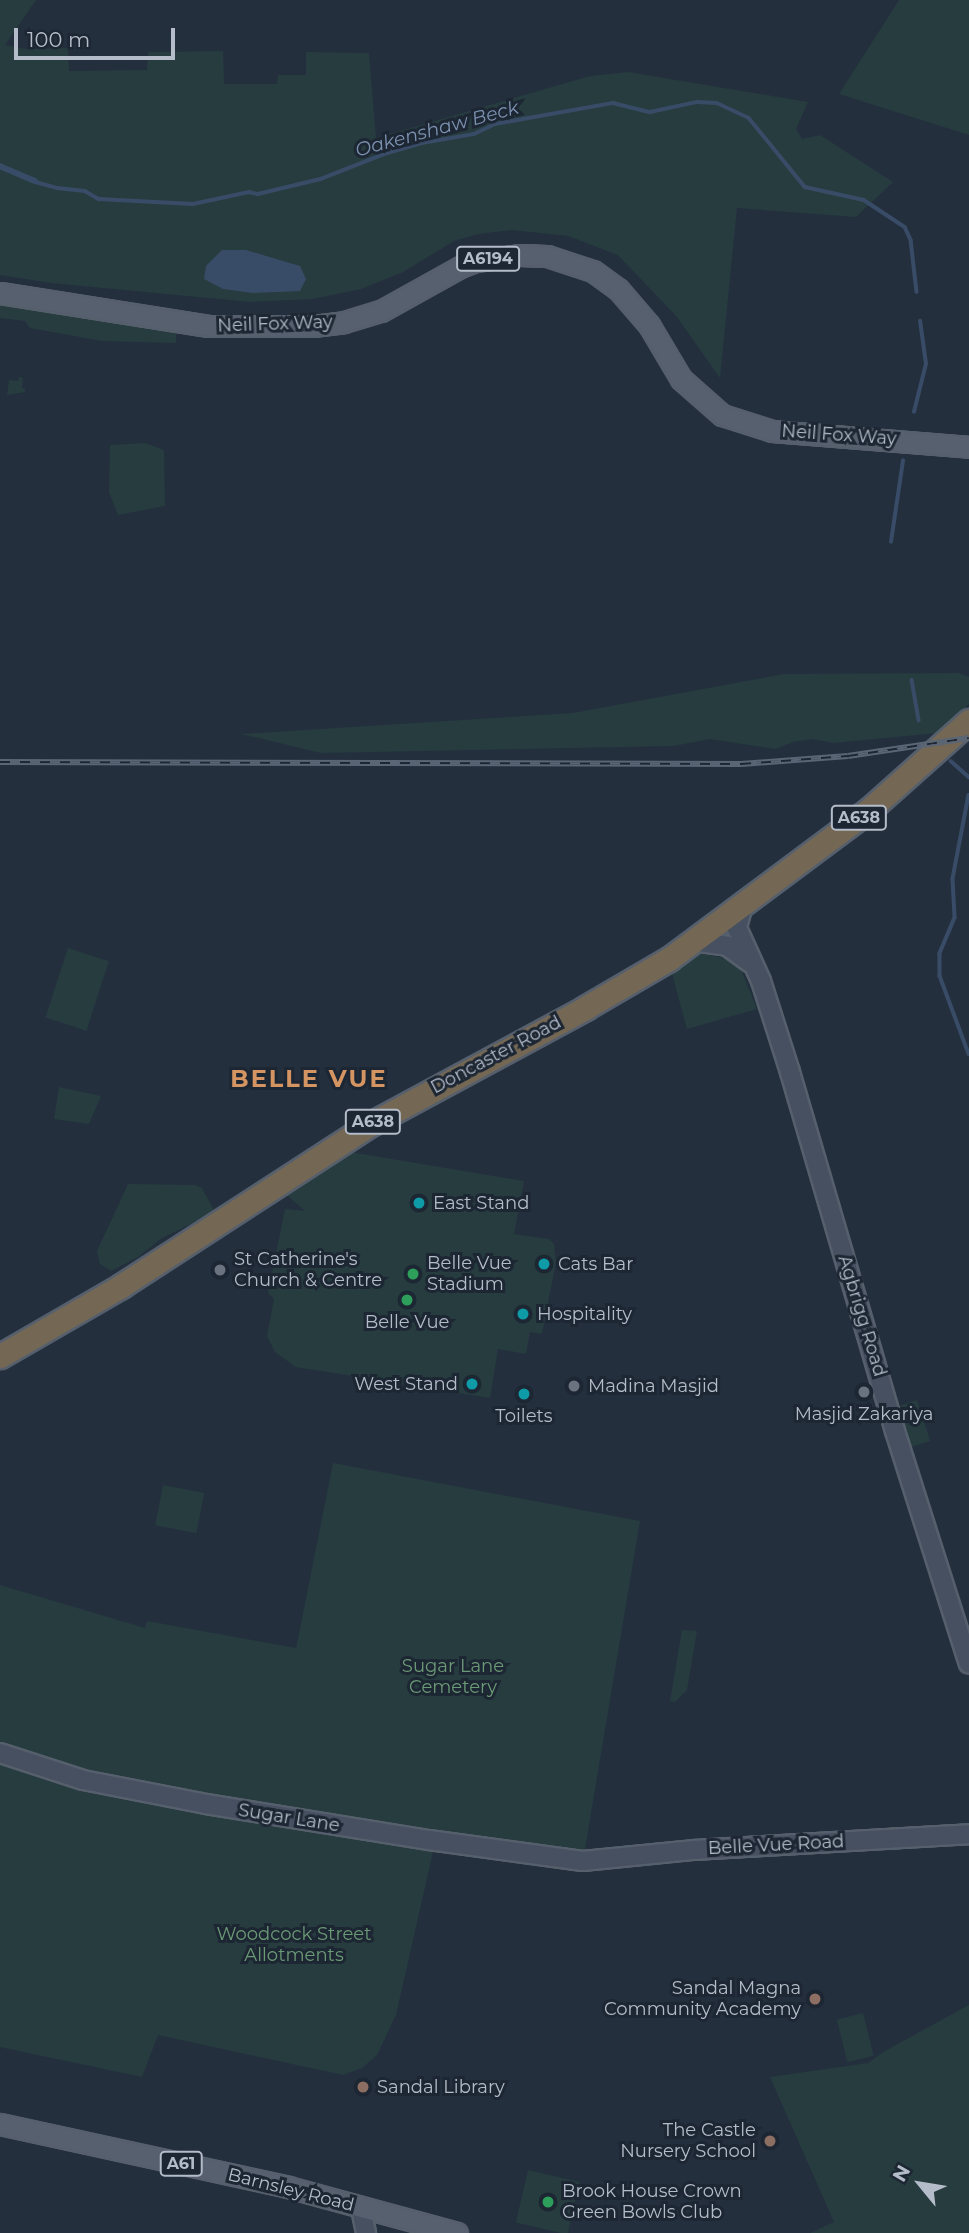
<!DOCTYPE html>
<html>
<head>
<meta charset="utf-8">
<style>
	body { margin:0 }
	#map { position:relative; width:969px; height:2233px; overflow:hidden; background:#242f3e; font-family:Montserrat,sans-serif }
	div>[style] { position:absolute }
	.green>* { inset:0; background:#263c3f; transform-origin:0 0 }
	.water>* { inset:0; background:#394c67; transform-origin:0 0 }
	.stream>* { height:3.5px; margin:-1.75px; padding:0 1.75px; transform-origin:1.75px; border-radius:1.75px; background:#394c67 }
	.roads { filter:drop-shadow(2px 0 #565f6c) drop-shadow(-2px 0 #565f6c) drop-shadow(0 2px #565f6c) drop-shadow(0 -2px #565f6c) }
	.secondary>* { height:18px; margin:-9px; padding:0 9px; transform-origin:9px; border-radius:9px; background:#465061 }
	.primary>* { height:19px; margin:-9.5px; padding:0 9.5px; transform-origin:9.5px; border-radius:9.5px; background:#56606e }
	.highway>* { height:23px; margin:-11.5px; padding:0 11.5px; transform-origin:11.5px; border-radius:11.5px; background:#746855 }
	.rail>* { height:6px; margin-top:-3px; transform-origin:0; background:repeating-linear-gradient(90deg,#1d2633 0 10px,#5a6575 0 20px); box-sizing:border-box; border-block:2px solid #5a6575 }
	.dots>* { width:19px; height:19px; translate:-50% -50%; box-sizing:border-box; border:4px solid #1d2633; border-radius:50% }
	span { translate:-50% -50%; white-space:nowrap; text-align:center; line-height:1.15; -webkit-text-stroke:6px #1d2633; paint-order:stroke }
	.shield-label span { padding:2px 5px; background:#1d2633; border:2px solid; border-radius:5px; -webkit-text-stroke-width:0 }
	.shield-label { font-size:16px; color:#b4bcc9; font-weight:700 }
	.street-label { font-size:18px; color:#b4bcc9 }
	.poi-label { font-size:18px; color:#b4bcc9 }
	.left { translate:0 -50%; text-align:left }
	.right { translate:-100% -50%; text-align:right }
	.park-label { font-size:18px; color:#6b9a76 }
	.water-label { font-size:19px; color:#7c92b1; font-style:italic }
	.district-label { font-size:24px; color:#d59563; font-weight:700; letter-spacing:2px }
	.north { position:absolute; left:885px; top:2149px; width:70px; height:70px; -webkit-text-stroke:5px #1d2633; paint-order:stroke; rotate:300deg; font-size:19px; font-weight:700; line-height:28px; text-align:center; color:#b4bcc9 }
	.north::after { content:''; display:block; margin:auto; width:24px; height:32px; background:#b4bcc9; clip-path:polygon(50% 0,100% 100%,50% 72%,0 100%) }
	.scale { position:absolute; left:14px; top:28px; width:161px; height:32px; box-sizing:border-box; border:4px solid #b4bcc9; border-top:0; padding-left:9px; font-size:21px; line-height:24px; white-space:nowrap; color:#b4bcc9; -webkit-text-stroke:5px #1d2633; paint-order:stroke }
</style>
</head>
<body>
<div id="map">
	<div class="green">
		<div style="clip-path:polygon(0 0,36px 0,5px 45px,26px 49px,68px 48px,69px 71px,147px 70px,148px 52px,223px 51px,224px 84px,277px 84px,278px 75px,306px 75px,306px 52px,369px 53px,376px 138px,590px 76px,628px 72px,808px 102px,796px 129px,802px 139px,820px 135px,893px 182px,856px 217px,737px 208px,720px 378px,677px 317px,618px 255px,568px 236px,512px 230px,478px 234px,454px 241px,403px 272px,361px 289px,313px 299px,250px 302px,51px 283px,0 275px)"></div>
		<div style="clip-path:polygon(899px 0,969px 0,969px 135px,839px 94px)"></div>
		<div style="clip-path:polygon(0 302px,176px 333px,176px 343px,102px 341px,30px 328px,25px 321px,0 318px)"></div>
		<div style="clip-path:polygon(19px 377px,23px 378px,22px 388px,25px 389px,25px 392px,7px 395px,9px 380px,18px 381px)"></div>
		<div style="clip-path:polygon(145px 443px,164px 450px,165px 506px,118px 515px,109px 492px,110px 445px)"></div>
		<div style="clip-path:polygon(959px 673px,969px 677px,969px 704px,938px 733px,833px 743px,813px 739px,793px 742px,776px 749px,710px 739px,674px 746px,321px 753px,241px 734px,573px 713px,784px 674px)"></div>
		<div style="left:68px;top:948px;width:43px;height:73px;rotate:18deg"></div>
		<div style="clip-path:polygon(698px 952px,738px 962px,757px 1009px,687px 1029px,671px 970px)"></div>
		<div style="clip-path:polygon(59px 1087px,101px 1096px,89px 1124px,54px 1119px)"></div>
		<div style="clip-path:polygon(338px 1150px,524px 1181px,514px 1234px,549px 1239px,554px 1244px,556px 1262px,542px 1334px,530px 1332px,526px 1354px,498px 1349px,490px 1398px,296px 1367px,275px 1352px,267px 1336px,274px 1299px,268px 1293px,285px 1209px,305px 1211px,281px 1190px)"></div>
		<div style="clip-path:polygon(128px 1184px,195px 1185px,202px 1188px,215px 1212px,162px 1238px,138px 1257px,111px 1271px,100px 1264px,97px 1251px)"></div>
		<div style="left:917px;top:1400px;width:43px;height:29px;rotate:72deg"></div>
		<div style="clip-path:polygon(333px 1463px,640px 1521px,583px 1861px,206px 1804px,204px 1814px,433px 1852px,396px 2015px,377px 2055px,362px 2068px,343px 2075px,158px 2035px,142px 2077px,0 2047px,0 1585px,145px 1628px,147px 1621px,296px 1648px)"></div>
		<div style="left:163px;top:1485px;width:42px;height:41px;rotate:11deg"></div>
		<div style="clip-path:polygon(682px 1630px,697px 1631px,687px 1690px,675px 1702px,670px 1701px)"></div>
		<div style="clip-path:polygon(969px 2005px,969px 2233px,810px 2233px,834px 2222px,770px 2077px,868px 2063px,885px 2051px)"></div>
		<div style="left:863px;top:2013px;width:44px;height:27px;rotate:76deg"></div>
		<div style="left:528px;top:2170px;width:53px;height:54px;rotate:13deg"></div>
	</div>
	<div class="water">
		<div style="left:0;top:163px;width:41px;height:6px;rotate:23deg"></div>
		<div style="clip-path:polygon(222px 250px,246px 250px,300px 266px,306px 279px,300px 291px,253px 293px,223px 289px,204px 279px,206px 266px)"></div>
	</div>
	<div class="stream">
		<div style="left:36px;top:182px;width:22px;rotate:16deg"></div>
		<div style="left:57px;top:188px;width:28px;rotate:6deg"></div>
		<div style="left:85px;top:191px;width:16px;rotate:30deg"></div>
		<div style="left:99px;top:199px;width:94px;rotate:3deg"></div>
		<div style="left:193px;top:204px;width:57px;rotate:-12.1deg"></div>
		<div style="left:249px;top:192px;width:9px;rotate:13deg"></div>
		<div style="left:258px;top:194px;width:65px;rotate:-13.4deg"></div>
		<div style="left:321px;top:179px;width:68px;rotate:-21.6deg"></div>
		<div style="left:384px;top:154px;width:40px;rotate:-16deg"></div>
		<div style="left:422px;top:143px;width:53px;rotate:-9.8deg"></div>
		<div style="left:474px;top:134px;width:23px;rotate:-25deg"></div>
		<div style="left:495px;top:124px;width:120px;rotate:-10.1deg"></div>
		<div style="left:613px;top:103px;width:38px;rotate:14deg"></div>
		<div style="left:650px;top:112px;width:48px;rotate:-12deg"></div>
		<div style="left:697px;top:102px;width:20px;rotate:3deg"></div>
		<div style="left:717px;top:103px;width:35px;rotate:25deg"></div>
		<div style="left:749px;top:118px;width:89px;rotate:50.9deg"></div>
		<div style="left:805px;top:187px;width:60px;rotate:12.4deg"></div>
		<div style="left:864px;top:200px;width:49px;rotate:33.4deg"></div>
		<div style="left:905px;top:227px;width:14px;rotate:65deg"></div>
		<div style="left:911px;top:240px;width:52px;rotate:83.4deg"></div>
		<div style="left:914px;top:412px;width:49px;rotate:-76deg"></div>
		<div style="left:926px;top:364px;width:43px;rotate:-97.9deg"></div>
		<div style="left:891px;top:542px;width:82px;rotate:-81.6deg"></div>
		<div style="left:912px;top:680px;width:41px;rotate:80.1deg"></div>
		<div style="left:951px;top:761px;width:24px;rotate:42deg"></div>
		<div style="left:969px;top:795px;width:86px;rotate:100.8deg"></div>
		<div style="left:953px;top:879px;width:39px;rotate:87deg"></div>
		<div style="left:955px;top:918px;width:39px;rotate:113deg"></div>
		<div style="left:940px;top:954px;width:22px;rotate:90deg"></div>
		<div style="left:940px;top:976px;width:83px;rotate:69.6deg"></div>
	</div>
	<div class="roads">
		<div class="secondary">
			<div style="left:743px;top:905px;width:24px;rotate:105deg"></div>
			<div style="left:737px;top:928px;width:58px;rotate:65.6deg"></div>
			<div style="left:761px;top:981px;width:96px;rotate:72.3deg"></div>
			<div style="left:790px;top:1072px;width:374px;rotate:73.7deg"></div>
			<div style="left:895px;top:1431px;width:244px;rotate:72.4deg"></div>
			<div style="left:693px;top:941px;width:34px;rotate:8deg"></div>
			<div style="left:727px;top:946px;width:29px;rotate:36deg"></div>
			<div style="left:0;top:1753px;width:87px;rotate:18deg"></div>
			<div style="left:83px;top:1780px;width:125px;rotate:11deg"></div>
			<div style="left:206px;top:1804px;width:226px;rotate:9.2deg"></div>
			<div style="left:429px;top:1840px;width:155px;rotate:7.8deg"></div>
			<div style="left:583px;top:1861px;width:112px;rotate:-5.7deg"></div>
			<div style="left:694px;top:1850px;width:275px;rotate:-3.3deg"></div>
			<div style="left:361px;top:2209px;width:25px;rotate:78deg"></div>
		</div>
		<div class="primary">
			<div style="left:0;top:293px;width:211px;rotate:9deg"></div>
			<div style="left:208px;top:326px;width:105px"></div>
			<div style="left:313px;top:326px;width:31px;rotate:-7deg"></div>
			<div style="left:344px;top:322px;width:39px;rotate:-17deg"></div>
			<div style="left:381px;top:311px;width:90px;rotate:-29.1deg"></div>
			<div style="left:460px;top:267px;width:17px;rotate:-21deg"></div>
			<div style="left:476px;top:261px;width:43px;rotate:-7.9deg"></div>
			<div style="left:519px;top:255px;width:28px;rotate:2deg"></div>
			<div style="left:547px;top:256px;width:48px;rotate:18.1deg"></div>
			<div style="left:593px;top:271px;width:31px;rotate:36deg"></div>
			<div style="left:618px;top:289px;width:48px;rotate:49.3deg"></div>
			<div style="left:649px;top:325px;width:63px;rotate:59.3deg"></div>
			<div style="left:681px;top:379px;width:55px;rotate:41.3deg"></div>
			<div style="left:722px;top:415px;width:52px;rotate:17.7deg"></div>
			<div style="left:772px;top:431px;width:198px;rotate:4.6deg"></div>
			<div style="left:0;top:2124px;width:295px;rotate:12.3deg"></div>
			<div style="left:288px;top:2187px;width:175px;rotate:15.2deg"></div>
		</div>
		<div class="highway">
			<div style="left:0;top:1356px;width:140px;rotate:-30deg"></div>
			<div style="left:121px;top:1286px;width:296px;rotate:-33deg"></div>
			<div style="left:369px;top:1125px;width:246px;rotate:-28.4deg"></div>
			<div style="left:585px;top:1008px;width:97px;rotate:-30.3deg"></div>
			<div style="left:669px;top:959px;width:249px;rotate:-36.7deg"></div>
			<div style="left:869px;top:810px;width:134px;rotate:-41.7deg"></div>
		</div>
	</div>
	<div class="rail">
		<div style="left:0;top:762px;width:741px;rotate:0.15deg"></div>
		<div style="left:741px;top:764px;width:107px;rotate:-4.3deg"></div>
		<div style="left:848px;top:756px;width:122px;rotate:-8.5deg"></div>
	</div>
	<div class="dots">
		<div style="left:419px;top:1203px;background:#0f9aa8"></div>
		<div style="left:544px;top:1264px;background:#0f9aa8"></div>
		<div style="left:220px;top:1270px;background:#6b7280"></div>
		<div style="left:413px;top:1274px;background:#2e9e5b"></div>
		<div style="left:407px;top:1300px;background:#2e9e5b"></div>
		<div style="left:523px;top:1314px;background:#0f9aa8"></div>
		<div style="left:472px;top:1384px;background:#0f9aa8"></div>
		<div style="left:574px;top:1386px;background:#6b7280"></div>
		<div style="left:864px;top:1392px;background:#6b7280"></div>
		<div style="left:524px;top:1394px;background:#0f9aa8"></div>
		<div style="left:815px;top:1999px;background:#8d6e63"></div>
		<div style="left:363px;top:2087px;background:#8d6e63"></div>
		<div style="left:770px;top:2141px;background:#8d6e63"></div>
		<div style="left:548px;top:2202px;background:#2e9e5b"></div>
	</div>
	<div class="shield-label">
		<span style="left:488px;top:259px">A6194</span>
		<span style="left:859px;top:818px">A638</span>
		<span style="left:373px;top:1122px">A638</span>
		<span style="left:181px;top:2164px">A61</span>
	</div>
	<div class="street-label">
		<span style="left:275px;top:324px;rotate:-2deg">Neil Fox Way</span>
		<span style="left:839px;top:435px;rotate:4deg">Neil Fox Way</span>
		<span style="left:496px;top:1055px;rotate:-28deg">Doncaster Road</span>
		<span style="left:862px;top:1316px;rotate:73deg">Agbrigg Road</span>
		<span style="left:289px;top:1818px;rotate:9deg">Sugar Lane</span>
		<span style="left:776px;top:1845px;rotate:-3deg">Belle Vue Road</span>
		<span style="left:291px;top:2190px;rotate:14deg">Barnsley Road</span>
	</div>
	<div class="poi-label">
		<span class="left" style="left:433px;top:1203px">East Stand</span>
		<span class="left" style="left:234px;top:1270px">St Catherine's<br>Church &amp; Centre</span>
		<span class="left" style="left:427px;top:1274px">Belle Vue<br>Stadium</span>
		<span class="left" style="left:558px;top:1264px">Cats Bar</span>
		<span class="left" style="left:537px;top:1314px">Hospitality</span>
		<span style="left:407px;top:1322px">Belle Vue</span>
		<span class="right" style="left:458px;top:1384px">West Stand</span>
		<span class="left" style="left:588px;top:1386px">Madina Masjid</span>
		<span style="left:864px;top:1414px">Masjid Zakariya</span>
		<span style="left:524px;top:1416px">Toilets</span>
		<span class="right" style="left:801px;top:1999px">Sandal Magna<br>Community Academy</span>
		<span class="left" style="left:377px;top:2087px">Sandal Library</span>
		<span class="right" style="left:756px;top:2141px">The Castle<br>Nursery School</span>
		<span class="left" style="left:562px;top:2202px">Brook House Crown<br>Green Bowls Club</span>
	</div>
	<div class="park-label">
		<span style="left:453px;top:1677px">Sugar Lane<br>Cemetery</span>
		<span style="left:294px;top:1945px">Woodcock Street<br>Allotments</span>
	</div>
	<div class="water-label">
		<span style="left:437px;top:129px;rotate:-15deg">Oakenshaw Beck</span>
	</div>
	<div class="district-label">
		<span style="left:309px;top:1079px">BELLE VUE</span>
	</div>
	<div class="north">N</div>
	<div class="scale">100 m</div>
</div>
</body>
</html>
